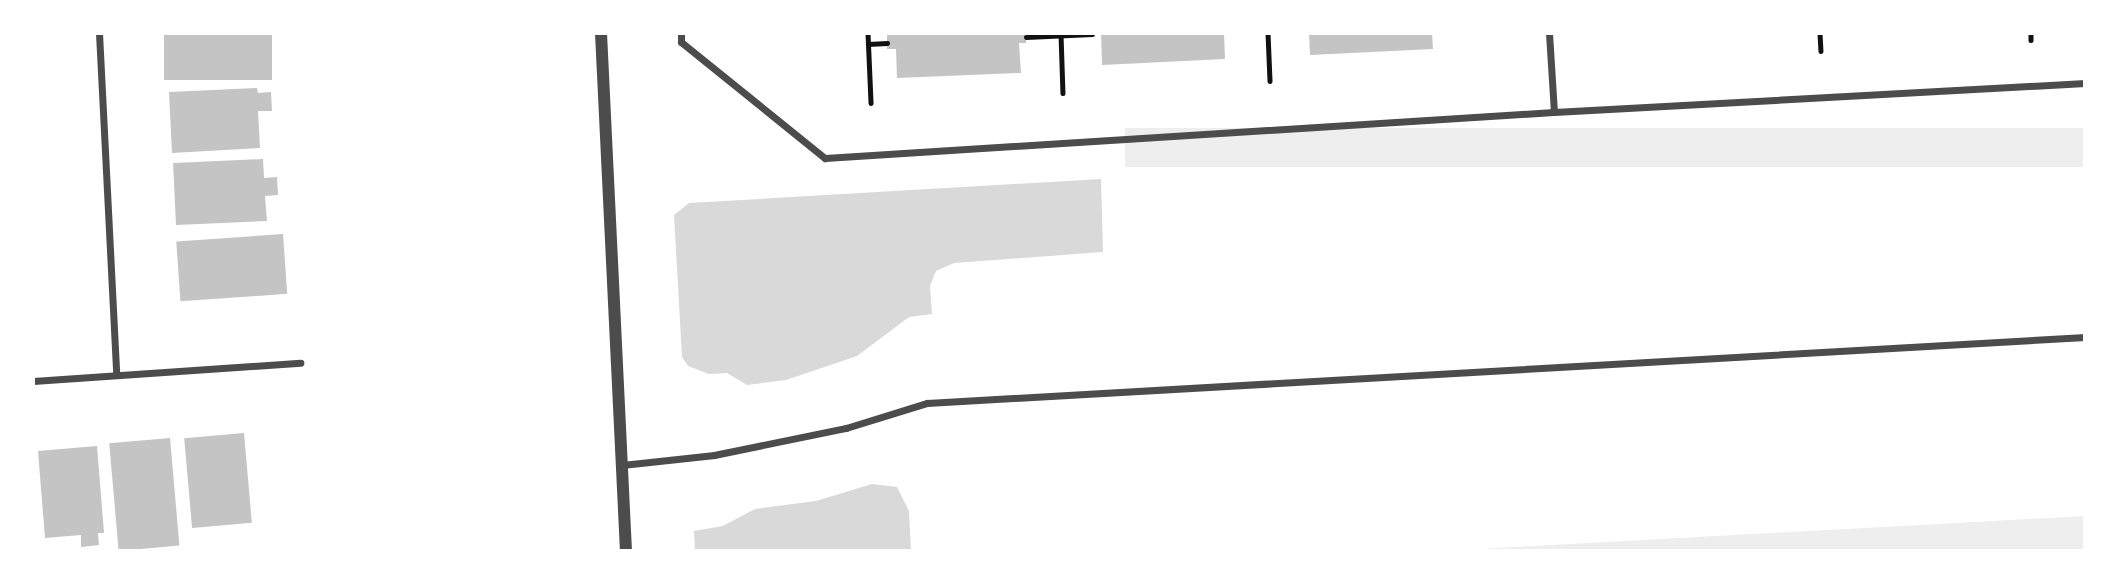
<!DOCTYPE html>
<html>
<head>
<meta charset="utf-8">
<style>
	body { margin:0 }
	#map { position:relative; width:2118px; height:584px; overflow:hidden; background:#fff; font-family:Mulish,sans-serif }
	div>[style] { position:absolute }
	.green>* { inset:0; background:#eee; transform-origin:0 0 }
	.water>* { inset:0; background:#d9d9d9 }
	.building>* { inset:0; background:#c4c4c4; transform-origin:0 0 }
	.path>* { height:4.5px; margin:-2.25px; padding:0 2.25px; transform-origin:2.25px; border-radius:2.25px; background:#111 }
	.minor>* { height:7px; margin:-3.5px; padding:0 3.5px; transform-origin:3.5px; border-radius:3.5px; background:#4c4c4c }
	.tertiary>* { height:12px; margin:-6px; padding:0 6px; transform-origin:6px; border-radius:6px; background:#4c4c4c }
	span { translate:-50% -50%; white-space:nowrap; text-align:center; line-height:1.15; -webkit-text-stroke:7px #fff; paint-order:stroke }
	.frame { position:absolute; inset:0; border:35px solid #fff; pointer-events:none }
</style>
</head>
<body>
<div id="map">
	<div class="green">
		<div style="left:2085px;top:128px;width:39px;height:960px;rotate:90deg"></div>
		<div style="clip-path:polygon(2085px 516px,2085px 551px,1442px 551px)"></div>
	</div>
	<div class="water">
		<div style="clip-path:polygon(1101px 179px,1103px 252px,954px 263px,936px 271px,930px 286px,932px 314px,909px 317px,857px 356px,786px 380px,747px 385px,727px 373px,709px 374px,688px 366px,682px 357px,674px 215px,689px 203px)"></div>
		<div style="clip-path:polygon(872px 484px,897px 487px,909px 511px,911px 551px,695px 551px,694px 531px,723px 526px,755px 509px,816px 501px)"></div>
	</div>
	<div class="building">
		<div style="left:164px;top:33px;width:108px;height:47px"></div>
		<div style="clip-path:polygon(887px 33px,1026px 33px,1026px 43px,1019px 43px,1021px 73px,897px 78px,896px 49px,887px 49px)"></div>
		<div style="clip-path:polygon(1101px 33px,1224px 33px,1225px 59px,1102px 65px)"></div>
		<div style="clip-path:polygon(1309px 33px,1432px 33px,1433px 49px,1310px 55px)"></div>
		<div style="clip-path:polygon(257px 88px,258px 93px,271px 92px,272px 111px,258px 111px,260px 148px,172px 153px,169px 92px)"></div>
		<div style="clip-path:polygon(263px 159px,264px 178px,277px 177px,278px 195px,265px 196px,267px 221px,176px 225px,173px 163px)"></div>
		<div style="left:283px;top:234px;width:60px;height:107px;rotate:86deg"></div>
		<div style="left:244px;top:433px;width:90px;height:60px;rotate:85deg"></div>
		<div style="left:170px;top:438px;width:108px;height:61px;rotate:85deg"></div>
		<div style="clip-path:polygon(97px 446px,104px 533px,98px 533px,99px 545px,81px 547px,81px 535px,45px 538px,38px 451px)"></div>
	</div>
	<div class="path">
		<div style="left:868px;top:33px;width:70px;rotate:87.5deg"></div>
		<div style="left:1268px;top:33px;width:48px;rotate:87.6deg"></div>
		<div style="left:1820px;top:33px;width:18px;rotate:87deg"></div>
		<div style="left:2031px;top:33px;width:7px;rotate:90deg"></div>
		<div style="left:1061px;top:34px;width:59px;rotate:88.1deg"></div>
		<div style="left:1026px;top:37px;width:66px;rotate:-2.6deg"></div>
		<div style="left:868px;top:44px;width:19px;rotate:-3deg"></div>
	</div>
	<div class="minor">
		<div style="left:99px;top:33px;width:341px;rotate:87.1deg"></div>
		<div style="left:681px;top:33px;width:9px;rotate:90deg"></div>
		<div style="left:681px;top:42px;width:185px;rotate:38.9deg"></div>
		<div style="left:825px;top:158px;width:730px;rotate:-3.61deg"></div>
		<div style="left:1554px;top:112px;width:532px;rotate:-3.13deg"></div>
		<div style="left:1549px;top:33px;width:79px;rotate:86.4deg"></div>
		<div style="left:33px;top:381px;width:268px;rotate:-3.9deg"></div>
		<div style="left:622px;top:465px;width:93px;rotate:-6.2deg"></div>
		<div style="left:714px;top:455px;width:135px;rotate:-11.6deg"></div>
		<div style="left:846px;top:428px;width:85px;rotate:-17.2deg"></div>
		<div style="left:927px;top:403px;width:1160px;rotate:-3.26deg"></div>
	</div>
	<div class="tertiary">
		<div style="left:601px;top:33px;width:519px;rotate:87.24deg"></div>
	</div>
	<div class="frame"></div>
</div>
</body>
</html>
